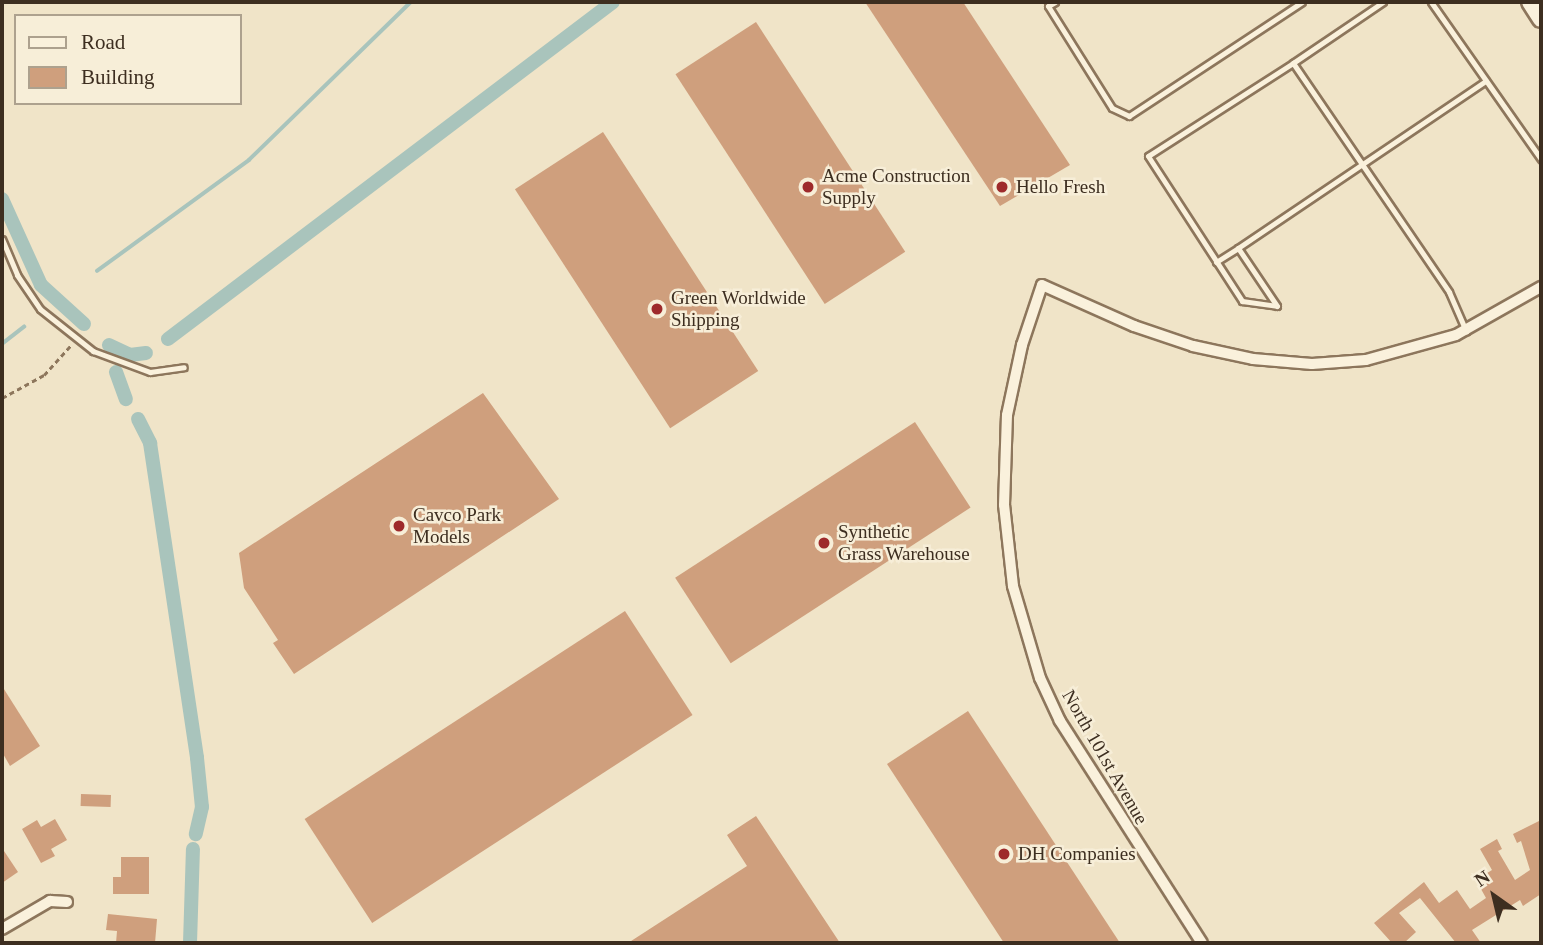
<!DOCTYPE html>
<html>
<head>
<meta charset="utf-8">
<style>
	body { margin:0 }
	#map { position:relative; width:1543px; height:945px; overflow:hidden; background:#f0e4c8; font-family:"Times New Roman",serif }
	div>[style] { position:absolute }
	.stream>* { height:3.5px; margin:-1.75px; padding:0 1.75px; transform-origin:1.75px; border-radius:1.75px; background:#a9c4bc }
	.canal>* { height:14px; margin:-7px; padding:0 7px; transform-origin:7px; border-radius:7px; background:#a9c4bc }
	.building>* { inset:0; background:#cf9f7d; transform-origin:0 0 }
	.path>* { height:2.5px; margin-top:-1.25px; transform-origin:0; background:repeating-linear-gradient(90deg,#8d765c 0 5px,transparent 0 8.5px) }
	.roads { filter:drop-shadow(2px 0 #8d765c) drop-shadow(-2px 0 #8d765c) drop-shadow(0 2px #8d765c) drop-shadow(0 -2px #8d765c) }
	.service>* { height:5px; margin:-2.5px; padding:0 2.5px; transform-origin:2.5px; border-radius:2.5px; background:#faf1dc }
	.minor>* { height:10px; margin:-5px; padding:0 5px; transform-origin:5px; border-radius:5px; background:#faf1dc }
	.secondary>* { height:16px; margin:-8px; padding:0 8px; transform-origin:8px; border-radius:8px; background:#faf1dc }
	.dots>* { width:19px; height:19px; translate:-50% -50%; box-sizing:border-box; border:4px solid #f7eed8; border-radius:50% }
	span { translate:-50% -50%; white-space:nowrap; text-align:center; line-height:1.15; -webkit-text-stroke:5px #f7eed8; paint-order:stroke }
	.poi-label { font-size:19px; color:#3d2e20 }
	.left { translate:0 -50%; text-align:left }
	.street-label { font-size:19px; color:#3d2e20 }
	.frame { position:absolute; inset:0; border:4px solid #3d2e20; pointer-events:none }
	.legend { position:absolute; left:14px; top:14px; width:228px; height:91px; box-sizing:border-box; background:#f7eed8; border:2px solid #ada18e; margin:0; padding:9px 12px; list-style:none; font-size:21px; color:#3d2e20 }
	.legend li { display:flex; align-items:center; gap:14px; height:35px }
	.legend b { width:35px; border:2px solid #ada18e }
	.north { position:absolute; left:1459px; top:861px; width:70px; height:70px; -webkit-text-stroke:5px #f7eed8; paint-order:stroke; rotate:326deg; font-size:19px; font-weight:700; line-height:28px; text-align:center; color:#3d2e20 }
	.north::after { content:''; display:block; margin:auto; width:24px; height:32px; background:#3d2e20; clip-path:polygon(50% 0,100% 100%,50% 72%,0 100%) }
</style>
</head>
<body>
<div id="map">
	<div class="stream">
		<div style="left:97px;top:271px;width:188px;rotate:-36.1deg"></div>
		<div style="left:249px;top:160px;width:226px;rotate:-44.3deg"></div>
		<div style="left:2px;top:344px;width:28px;rotate:-38deg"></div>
	</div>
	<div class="canal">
		<div style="left:2px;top:199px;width:94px;rotate:65.6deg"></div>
		<div style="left:41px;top:285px;width:58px;rotate:42.2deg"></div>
		<div style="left:168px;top:339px;width:558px;rotate:-37.14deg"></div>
		<div style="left:109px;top:345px;width:23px;rotate:25deg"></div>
		<div style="left:130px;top:355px;width:16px;rotate:-7deg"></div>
		<div style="left:116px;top:372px;width:29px;rotate:70deg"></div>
		<div style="left:138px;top:419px;width:27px;rotate:63deg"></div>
		<div style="left:150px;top:443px;width:318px;rotate:81.5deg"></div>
		<div style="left:197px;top:758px;width:49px;rotate:84.2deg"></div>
		<div style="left:202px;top:807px;width:28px;rotate:103deg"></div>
		<div style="left:190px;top:943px;width:94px;rotate:-88.2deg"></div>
	</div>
	<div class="building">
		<div style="clip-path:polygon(865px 2px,963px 2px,1070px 165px,1000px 206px)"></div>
		<div style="left:756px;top:22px;width:274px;height:96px;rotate:57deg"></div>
		<div style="left:603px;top:132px;width:285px;height:105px;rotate:57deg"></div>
		<div style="clip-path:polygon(483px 393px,559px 499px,294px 674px,273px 643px,278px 640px,244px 588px,239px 553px)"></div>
		<div style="left:915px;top:422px;width:102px;height:286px;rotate:57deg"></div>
		<div style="left:625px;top:611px;width:124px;height:382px;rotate:57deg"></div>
		<div style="clip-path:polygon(2px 686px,40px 746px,10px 766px,2px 752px)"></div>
		<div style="clip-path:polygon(968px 711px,1120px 943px,1004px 943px,887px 764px)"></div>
		<div style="left:81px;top:794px;width:30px;height:12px;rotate:2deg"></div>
		<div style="clip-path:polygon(756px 816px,840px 943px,628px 943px,747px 866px,727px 835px)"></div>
		<div style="clip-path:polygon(55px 819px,67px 840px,51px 849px,55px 856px,41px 863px,22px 829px,37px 820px,41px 827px)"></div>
		<div style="clip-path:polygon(1541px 820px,1541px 894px,1523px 906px,1520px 900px,1472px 930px,1481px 943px,1456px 943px,1420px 898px,1399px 913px,1416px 932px,1404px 943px,1392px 943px,1374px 923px,1424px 882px,1439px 903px,1457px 890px,1470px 909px,1486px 898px,1476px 880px,1492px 870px,1480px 849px,1497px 839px,1502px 849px,1498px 851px,1515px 880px,1530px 870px,1521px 841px,1517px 843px,1513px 834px)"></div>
		<div style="clip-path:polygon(2px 848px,18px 872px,2px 883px)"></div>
		<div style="clip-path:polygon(121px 857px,149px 857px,149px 894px,113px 894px,113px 877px,121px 877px)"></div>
		<div style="clip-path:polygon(108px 914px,157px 919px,155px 943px,116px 943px,117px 931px,106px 930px)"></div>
	</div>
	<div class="path">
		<div style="left:2px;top:398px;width:48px;rotate:-28.7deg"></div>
		<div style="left:44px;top:375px;width:42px;rotate:-47.9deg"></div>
	</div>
	<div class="roads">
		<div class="service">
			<div style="left:1055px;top:2px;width:8px;rotate:150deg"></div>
			<div style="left:1048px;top:6px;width:120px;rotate:57.9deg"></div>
			<div style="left:1112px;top:108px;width:19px;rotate:25deg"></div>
			<div style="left:1129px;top:116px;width:207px;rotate:-33.4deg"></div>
			<div style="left:1383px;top:2px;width:109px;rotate:145.9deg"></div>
			<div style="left:1293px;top:63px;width:277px;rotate:55.7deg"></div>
			<div style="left:1449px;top:292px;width:43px;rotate:66.4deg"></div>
			<div style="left:1431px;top:2px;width:192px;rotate:55deg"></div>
			<div style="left:1293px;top:63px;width:172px;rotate:147.3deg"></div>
			<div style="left:1148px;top:156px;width:173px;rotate:57deg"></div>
			<div style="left:1242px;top:301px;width:35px;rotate:8deg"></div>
			<div style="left:1277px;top:306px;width:70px;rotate:-123.9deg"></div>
			<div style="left:1238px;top:248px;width:299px;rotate:-34deg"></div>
			<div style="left:2px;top:239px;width:39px;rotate:67deg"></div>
			<div style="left:17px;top:275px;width:41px;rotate:55.9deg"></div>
			<div style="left:40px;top:309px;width:68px;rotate:38.4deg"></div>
			<div style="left:93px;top:351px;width:61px;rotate:20.2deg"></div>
			<div style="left:150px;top:372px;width:34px;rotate:-8deg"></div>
			<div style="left:1216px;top:262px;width:26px;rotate:-32deg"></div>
		</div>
		<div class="minor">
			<div style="left:2px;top:929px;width:56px;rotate:-30.3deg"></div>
			<div style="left:50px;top:901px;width:17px;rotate:3deg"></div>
			<div style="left:1202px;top:943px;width:264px;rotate:-122.6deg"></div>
			<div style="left:1060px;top:721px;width:47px;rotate:-114.9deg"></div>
			<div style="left:1040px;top:678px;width:96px;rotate:-106.4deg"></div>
			<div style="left:1013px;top:586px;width:81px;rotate:-96.3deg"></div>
			<div style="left:1004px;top:505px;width:90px;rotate:-88.1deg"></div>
			<div style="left:1007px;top:415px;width:72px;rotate:-77.9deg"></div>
			<div style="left:1022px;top:345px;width:63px;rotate:-71.6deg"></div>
			<div style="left:1042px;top:285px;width:101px;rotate:24deg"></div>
			<div style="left:1134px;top:326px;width:62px;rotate:18.7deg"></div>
			<div style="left:1193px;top:346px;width:61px;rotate:12.2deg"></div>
			<div style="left:1253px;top:359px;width:59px;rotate:4.8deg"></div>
			<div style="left:1312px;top:364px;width:54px;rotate:-4.2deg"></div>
			<div style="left:1366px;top:360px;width:93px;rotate:-15.5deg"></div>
			<div style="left:1456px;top:335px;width:98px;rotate:-29.5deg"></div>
		</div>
		<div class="secondary">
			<div style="left:1530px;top:2px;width:20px;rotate:57deg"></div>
		</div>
	</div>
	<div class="dots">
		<div style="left:808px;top:187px;background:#9e2a2b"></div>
		<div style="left:1002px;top:187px;background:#9e2a2b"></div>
		<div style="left:657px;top:309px;background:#9e2a2b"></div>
		<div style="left:399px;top:526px;background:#9e2a2b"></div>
		<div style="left:824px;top:543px;background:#9e2a2b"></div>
		<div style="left:1004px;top:854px;background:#9e2a2b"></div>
	</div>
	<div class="poi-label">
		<span class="left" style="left:822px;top:187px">Acme Construction<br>Supply</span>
		<span class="left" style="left:1016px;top:187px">Hello Fresh</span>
		<span class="left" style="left:671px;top:309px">Green Worldwide<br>Shipping</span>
		<span class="left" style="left:413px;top:526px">Cavco Park<br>Models</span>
		<span class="left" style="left:838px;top:543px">Synthetic<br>Grass Warehouse</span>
		<span class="left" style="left:1018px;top:854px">DH Companies</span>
	</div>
	<div class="street-label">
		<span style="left:1105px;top:757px;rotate:60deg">North 101st Avenue</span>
	</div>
	<div class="frame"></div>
	<ul class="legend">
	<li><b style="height:9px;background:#faf1dc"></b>Road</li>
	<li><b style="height:19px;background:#cf9f7d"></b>Building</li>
	</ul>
	<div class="north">N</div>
</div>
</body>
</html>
